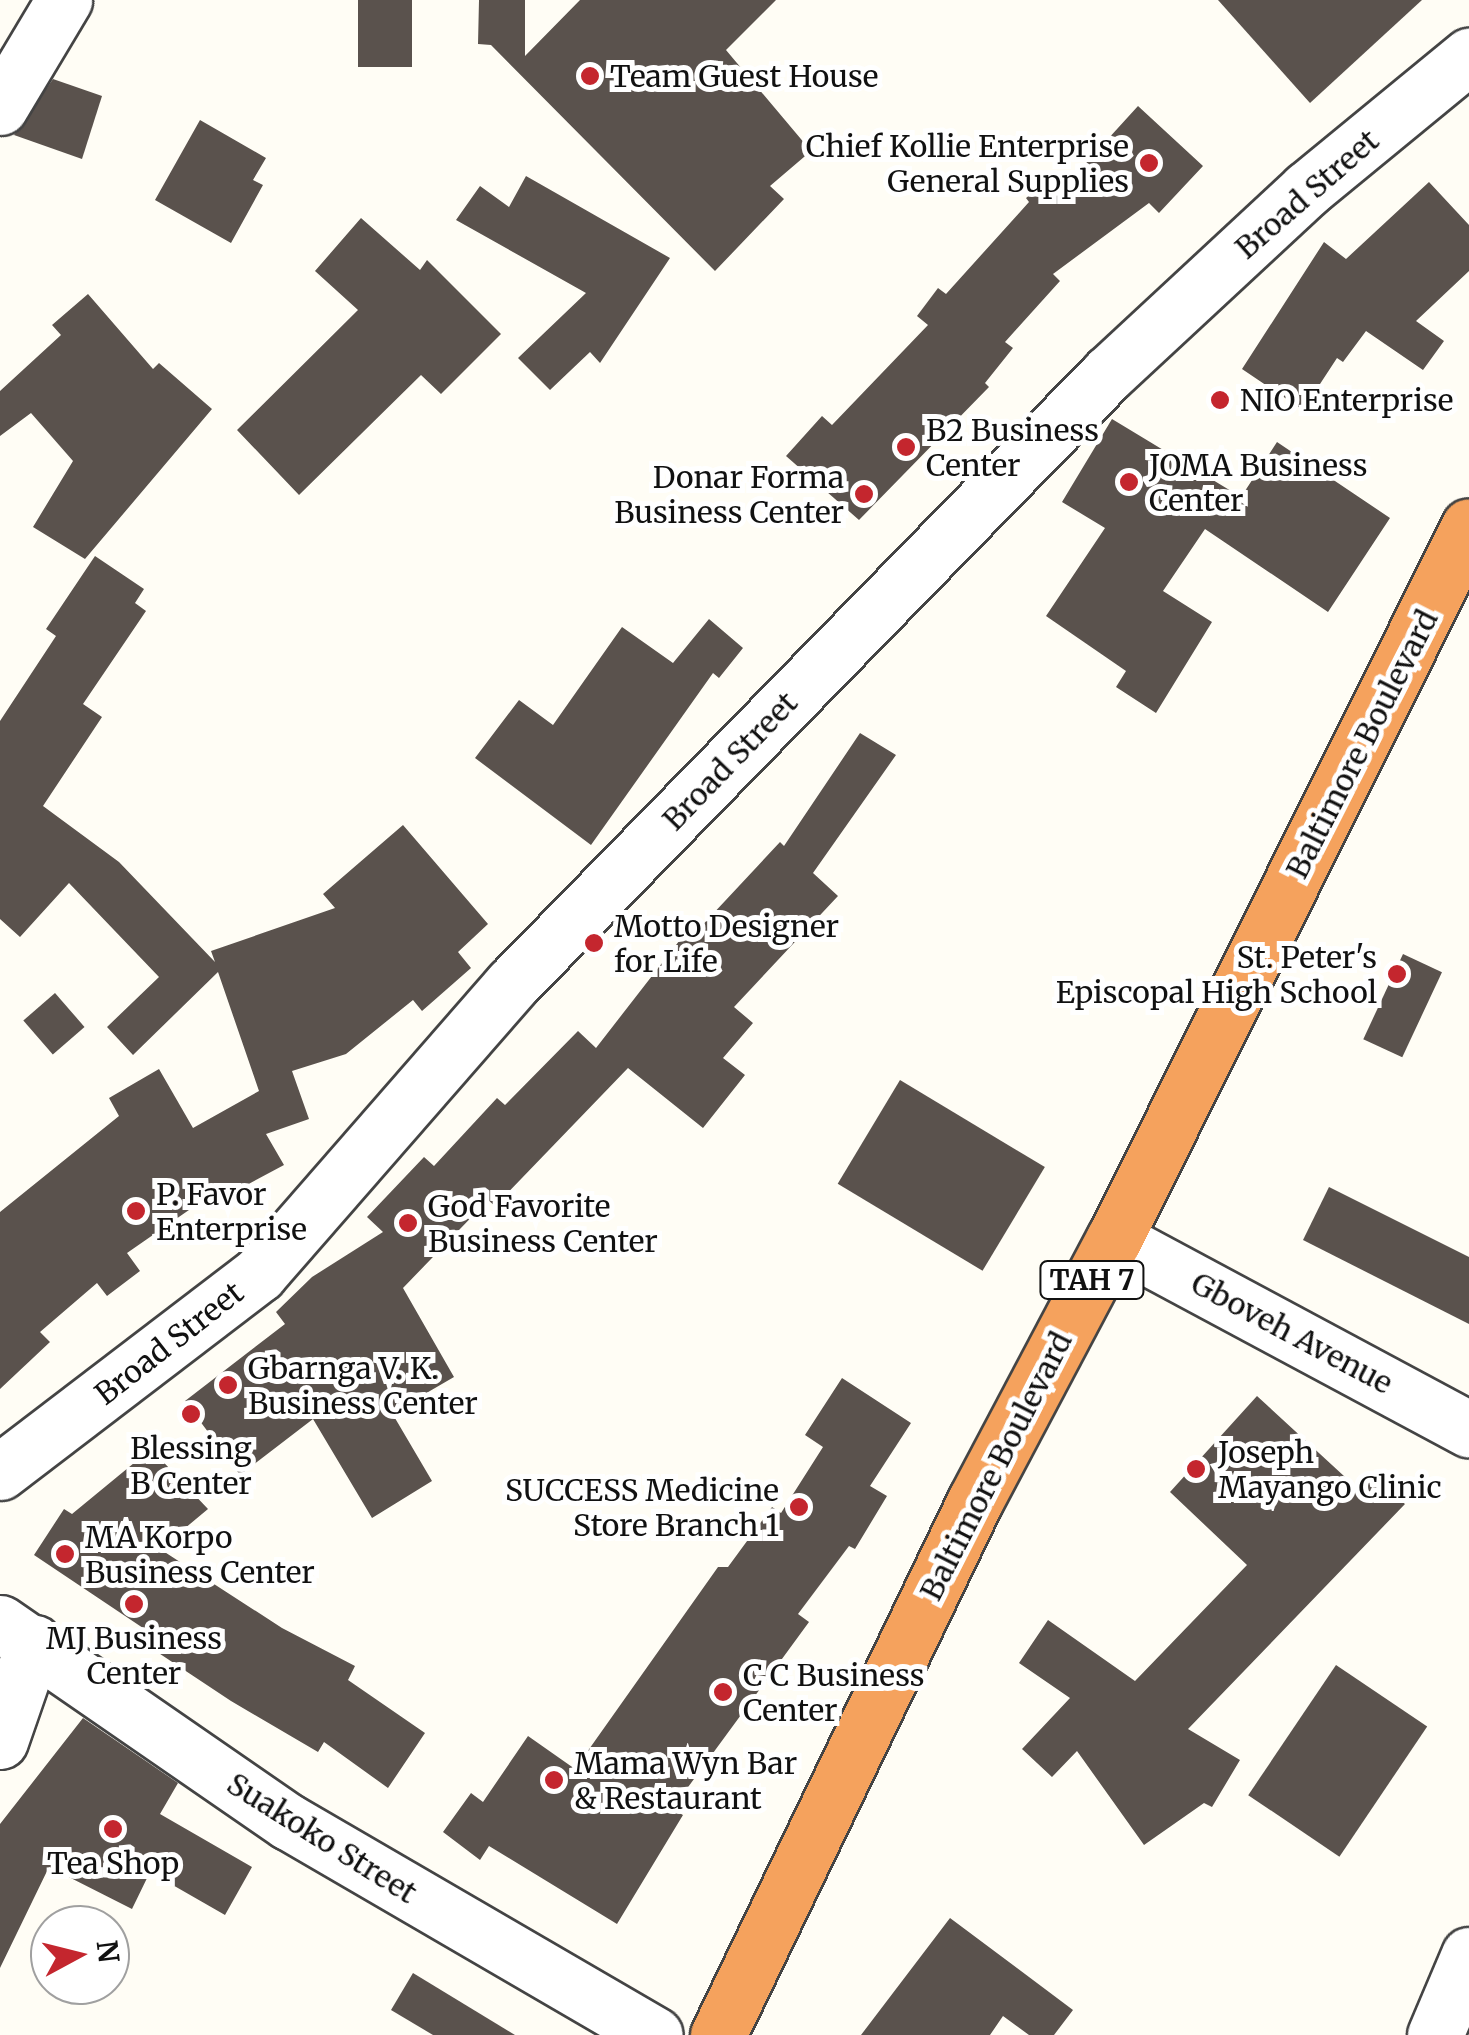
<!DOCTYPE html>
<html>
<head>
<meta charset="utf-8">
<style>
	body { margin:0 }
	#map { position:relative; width:1469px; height:2035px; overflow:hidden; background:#fffdf5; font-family:Merriweather,serif }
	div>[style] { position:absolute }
	.building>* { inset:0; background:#5a524d; transform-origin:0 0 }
	.roads { filter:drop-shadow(2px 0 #444) drop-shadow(-2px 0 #444) drop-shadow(0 2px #444) drop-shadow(0 -2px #444) }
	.minor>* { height:55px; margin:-27.5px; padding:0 27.5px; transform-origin:27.5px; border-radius:27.5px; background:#fff }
	.highway>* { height:55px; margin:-27.5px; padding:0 27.5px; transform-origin:27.5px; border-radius:27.5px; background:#f5a25d }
	.dots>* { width:28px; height:28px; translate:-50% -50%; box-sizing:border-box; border:5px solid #fff; border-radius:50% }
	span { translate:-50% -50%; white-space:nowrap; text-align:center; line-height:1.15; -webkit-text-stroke:10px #fff; paint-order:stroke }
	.shield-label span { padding:2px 8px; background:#fff; border:2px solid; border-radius:8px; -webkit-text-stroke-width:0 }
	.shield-label { font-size:28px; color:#111; font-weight:700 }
	.poi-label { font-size:30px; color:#111 }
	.left { translate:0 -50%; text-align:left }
	.right { translate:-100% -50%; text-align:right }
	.street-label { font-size:30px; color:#111 }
	.north { position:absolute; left:30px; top:1905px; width:100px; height:100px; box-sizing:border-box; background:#fff; border:2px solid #a0a0a0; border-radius:50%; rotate:83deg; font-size:28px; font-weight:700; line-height:40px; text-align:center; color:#111 }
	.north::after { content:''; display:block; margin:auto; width:35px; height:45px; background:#c4262e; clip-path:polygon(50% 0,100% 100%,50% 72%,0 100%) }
</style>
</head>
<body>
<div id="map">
	<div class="building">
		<div style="left:358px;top:0;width:54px;height:67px"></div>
		<div style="clip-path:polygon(479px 0,525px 0,525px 56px,580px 0,776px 0,726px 50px,811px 151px,770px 186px,784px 199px,715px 271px,491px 45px,478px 44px)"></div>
		<div style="clip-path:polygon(1218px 0,1422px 0,1310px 103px)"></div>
		<div style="clip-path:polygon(53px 79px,102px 96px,82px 159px,14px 135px)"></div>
		<div style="clip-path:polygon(1138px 106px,1203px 166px,1159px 213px,1149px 203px,1053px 274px,1060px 281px,1005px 342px,1013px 348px,985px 383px,989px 387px,859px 520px,786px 456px,822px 416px,832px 425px,928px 325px,917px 316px,938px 288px,946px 294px,1029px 202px,1026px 198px,1057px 174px,1066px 185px)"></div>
		<div style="clip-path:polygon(200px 120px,266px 158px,253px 180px,263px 185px,231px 243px,155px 200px)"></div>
		<div style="clip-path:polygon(526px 176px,670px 258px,600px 363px,590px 352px,550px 390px,518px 358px,586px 293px,456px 220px,480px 186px,509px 207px)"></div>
		<div style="clip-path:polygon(1429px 182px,1469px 225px,1469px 271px,1416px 321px,1444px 341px,1423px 370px,1366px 331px,1343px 362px,1337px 358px,1303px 410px,1242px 369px,1324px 242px,1346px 259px)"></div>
		<div style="clip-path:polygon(361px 218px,420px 270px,427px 260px,501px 334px,441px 394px,421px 375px,299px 495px,237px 430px,358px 310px,315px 271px)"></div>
		<div style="clip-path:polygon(88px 294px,153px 369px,159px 363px,212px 409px,85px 559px,33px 527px,73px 461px,31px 413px,0 436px,0 391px,61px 335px,52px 325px)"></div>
		<div style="clip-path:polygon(1112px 419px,1241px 497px,1277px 442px,1390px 518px,1328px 612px,1205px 529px,1163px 591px,1212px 622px,1156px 713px,1116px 687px,1126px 671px,1046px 616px,1105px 528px,1062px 502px)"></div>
		<div style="clip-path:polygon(95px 556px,144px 589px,135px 603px,146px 611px,83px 704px,102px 717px,43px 806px,119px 862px,215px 962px,211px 951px,335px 908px,323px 894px,403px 825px,488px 924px,458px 952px,471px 968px,422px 1011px,413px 1000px,346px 1054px,292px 1071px,309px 1119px,266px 1134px,284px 1165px,230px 1194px,225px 1185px,127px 1253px,140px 1271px,107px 1296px,97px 1283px,40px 1332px,50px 1342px,0 1389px,0 1212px,119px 1116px,109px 1098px,159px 1069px,193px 1128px,259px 1091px,218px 972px,133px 1055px,107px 1027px,159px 977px,69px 883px,20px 937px,0 919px,0 721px,56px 636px,46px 629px)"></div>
		<div style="clip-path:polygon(709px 619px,743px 648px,719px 678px,713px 673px,591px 845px,475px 758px,519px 700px,553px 725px,622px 627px,673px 663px)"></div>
		<div style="clip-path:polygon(860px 733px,896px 755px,813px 873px,838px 896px,734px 1007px,753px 1023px,723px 1058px,745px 1075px,703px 1128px,628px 1068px,495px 1206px,488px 1200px,403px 1288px,454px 1377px,392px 1413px,432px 1481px,372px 1518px,313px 1419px,240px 1475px,185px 1401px,285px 1324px,276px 1312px,312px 1277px,383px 1232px,367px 1217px,424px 1157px,434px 1166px,497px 1098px,505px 1105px,578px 1031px,596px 1048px,690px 927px,696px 932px,780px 842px,784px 846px)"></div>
		<div style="left:1403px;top:954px;width:43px;height:94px;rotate:25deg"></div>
		<div style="left:55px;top:993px;width:45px;height:42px;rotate:49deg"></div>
		<div style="left:900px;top:1080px;width:169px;height:121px;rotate:31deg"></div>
		<div style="clip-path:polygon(1329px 1187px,1469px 1257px,1469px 1324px,1303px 1240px)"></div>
		<div style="clip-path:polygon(842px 1378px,911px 1423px,870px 1486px,887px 1496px,855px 1549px,849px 1546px,798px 1614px,809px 1622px,672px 1809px,683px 1815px,617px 1924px,489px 1846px,480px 1860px,443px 1832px,471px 1793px,483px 1802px,528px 1736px,575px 1769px,718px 1567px,728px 1567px,772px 1507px,781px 1513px,823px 1447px,805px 1435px)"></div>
		<div style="clip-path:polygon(1257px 1396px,1357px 1488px,1369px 1474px,1405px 1504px,1188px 1729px,1240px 1760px,1212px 1807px,1204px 1803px,1144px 1845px,1077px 1751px,1052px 1777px,1022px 1749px,1070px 1698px,1019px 1663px,1048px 1620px,1135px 1681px,1247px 1565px,1170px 1492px)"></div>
		<div style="clip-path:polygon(151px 1449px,208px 1509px,160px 1549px,282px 1628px,355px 1666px,348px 1680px,425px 1733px,388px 1788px,324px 1742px,318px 1752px,231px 1701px,136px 1638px,143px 1628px,34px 1555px,64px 1509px,72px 1514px)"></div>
		<div style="left:1336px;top:1665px;width:110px;height:157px;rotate:34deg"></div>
		<div style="clip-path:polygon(83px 1718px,178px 1783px,160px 1814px,252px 1867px,225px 1915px,150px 1872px,132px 1909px,49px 1867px,0 1968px,0 1824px)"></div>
		<div style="clip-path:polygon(950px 1918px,1073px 2010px,1054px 2035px,1029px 2035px,1003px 2016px,990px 2035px,861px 2035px)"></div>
		<div style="clip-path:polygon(413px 1973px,515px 2035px,433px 2035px,391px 2010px)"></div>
	</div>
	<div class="roads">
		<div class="minor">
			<div style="left:0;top:107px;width:125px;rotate:-59.1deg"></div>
			<div style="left:1114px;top:1239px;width:403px;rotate:28.2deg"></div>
			<div style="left:0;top:1472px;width:326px;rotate:-37.4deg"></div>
			<div style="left:259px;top:1274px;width:385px;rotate:-48.9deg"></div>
			<div style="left:512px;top:984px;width:853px;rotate:-45.67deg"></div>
			<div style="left:1108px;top:374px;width:272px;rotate:-42.9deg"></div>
			<div style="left:1307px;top:189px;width:210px;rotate:-39.4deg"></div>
			<div style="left:0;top:1623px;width:351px;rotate:34.6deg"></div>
			<div style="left:289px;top:1822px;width:423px;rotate:30.2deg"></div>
			<div style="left:0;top:1741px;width:104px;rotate:-70.9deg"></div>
			<div style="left:1435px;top:2035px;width:87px;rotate:-67deg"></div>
		</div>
		<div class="highway">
			<div style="left:718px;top:2035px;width:593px;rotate:-64.3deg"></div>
			<div style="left:975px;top:1501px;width:297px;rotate:-62.1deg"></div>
			<div style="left:1114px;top:1239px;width:796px;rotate:-63.53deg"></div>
		</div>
	</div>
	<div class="dots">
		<div style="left:590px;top:76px;background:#c4262e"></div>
		<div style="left:1149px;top:163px;background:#c4262e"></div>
		<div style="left:1220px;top:400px;background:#c4262e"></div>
		<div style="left:906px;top:447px;background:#c4262e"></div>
		<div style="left:1129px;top:482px;background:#c4262e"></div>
		<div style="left:864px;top:494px;background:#c4262e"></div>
		<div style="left:594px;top:943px;background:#c4262e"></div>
		<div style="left:1397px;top:974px;background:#c4262e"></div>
		<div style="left:136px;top:1211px;background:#c4262e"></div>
		<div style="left:408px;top:1223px;background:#c4262e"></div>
		<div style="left:228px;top:1385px;background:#c4262e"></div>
		<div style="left:191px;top:1414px;background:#c4262e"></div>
		<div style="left:1196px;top:1469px;background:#c4262e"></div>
		<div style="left:799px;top:1507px;background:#c4262e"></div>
		<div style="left:65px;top:1554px;background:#c4262e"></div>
		<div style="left:134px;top:1604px;background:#c4262e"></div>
		<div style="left:723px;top:1692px;background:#c4262e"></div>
		<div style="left:554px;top:1780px;background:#c4262e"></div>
		<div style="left:113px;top:1829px;background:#c4262e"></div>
	</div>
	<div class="shield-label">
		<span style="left:1092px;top:1280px">TAH 7</span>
	</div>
	<div class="poi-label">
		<span class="left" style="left:610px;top:76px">Team Guest House</span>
		<span class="right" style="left:1129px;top:163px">Chief Kollie Enterprise<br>General Supplies</span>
		<span class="left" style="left:1240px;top:400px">NIO Enterprise</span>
		<span class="left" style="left:926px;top:447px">B2 Business<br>Center</span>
		<span class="left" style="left:1149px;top:482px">JOMA Business<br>Center</span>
		<span class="right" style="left:844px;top:494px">Donar Forma<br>Business Center</span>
		<span class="left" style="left:614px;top:943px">Motto Designer<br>for Life</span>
		<span class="right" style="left:1377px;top:974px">St. Peter's<br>Episcopal High School</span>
		<span class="left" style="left:156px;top:1211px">P. Favor<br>Enterprise</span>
		<span class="left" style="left:428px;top:1223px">God Favorite<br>Business Center</span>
		<span class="left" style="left:248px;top:1385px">Gbarnga V. K.<br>Business Center</span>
		<span style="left:191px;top:1465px">Blessing<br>B Center</span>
		<span class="left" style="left:1218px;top:1469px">Joseph<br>Mayango Clinic</span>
		<span class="right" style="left:779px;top:1507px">SUCCESS Medicine<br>Store Branch 1</span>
		<span class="left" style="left:85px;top:1554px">MA Korpo<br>Business Center</span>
		<span style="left:134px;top:1655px">MJ Business<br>Center</span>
		<span class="left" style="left:743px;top:1692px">C C Business<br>Center</span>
		<span class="left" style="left:574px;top:1780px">Mama Wyn Bar<br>&amp; Restaurant</span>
		<span style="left:113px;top:1863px">Tea Shop</span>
	</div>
	<div class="street-label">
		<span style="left:1307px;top:194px;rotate:-41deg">Broad Street</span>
		<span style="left:1362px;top:744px;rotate:-63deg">Baltimore Boulevard</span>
		<span style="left:730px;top:761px;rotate:-46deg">Broad Street</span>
		<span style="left:1292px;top:1333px;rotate:28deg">Gboveh Avenue</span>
		<span style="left:169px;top:1343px;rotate:-38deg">Broad Street</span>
		<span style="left:996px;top:1466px;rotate:-63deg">Baltimore Boulevard</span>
		<span style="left:322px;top:1838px;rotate:32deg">Suakoko Street</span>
	</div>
	<div class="north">N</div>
</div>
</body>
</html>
